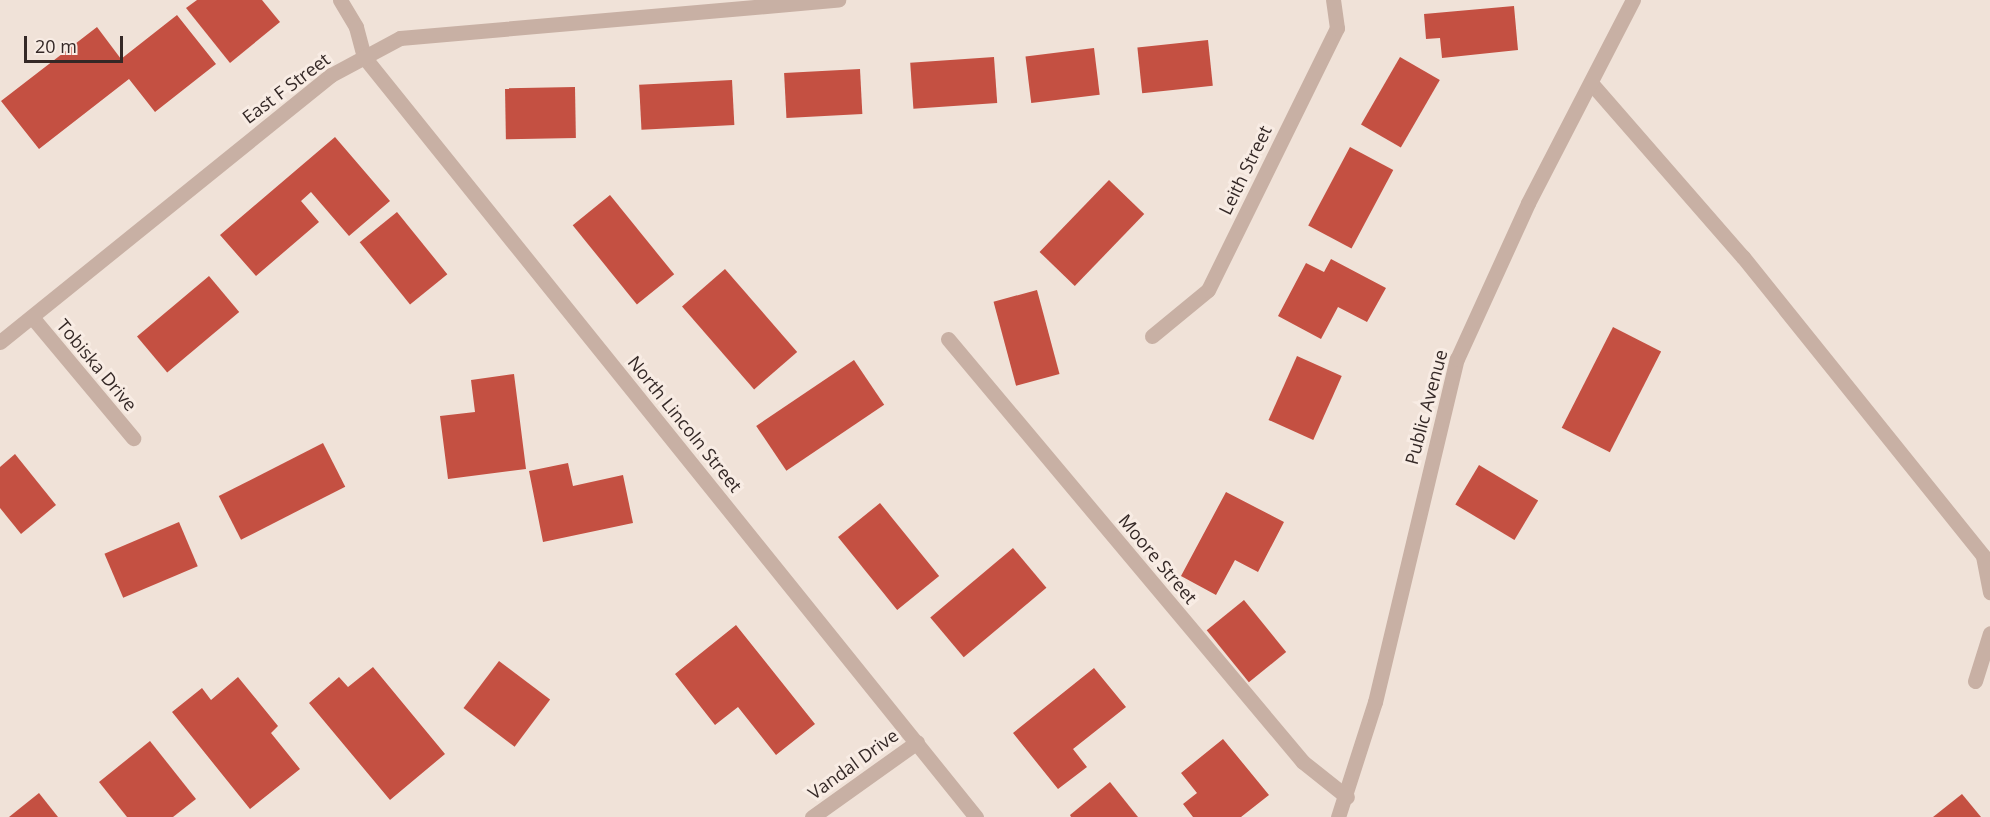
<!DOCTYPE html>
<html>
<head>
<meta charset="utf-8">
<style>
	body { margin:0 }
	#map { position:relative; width:1990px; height:817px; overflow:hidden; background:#f0e2d8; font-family:"Open Sans",sans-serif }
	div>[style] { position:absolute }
	.building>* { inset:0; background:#c45042; transform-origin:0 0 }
	.service>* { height:15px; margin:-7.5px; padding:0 7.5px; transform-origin:7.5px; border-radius:7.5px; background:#c8b0a4 }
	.minor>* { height:15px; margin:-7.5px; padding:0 7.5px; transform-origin:7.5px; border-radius:7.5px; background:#c8b0a4 }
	span { translate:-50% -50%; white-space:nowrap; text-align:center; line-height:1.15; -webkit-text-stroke:6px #f8ece4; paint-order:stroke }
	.street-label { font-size:18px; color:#342826 }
	.scale { position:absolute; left:24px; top:36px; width:99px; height:27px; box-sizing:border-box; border:3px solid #342826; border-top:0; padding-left:8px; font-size:18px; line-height:21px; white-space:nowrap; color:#342826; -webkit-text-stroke:4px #f8ece4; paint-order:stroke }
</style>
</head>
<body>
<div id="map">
	<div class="building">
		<div style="clip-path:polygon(197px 0,262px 0,280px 22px,230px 63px,186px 8px)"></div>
		<div style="clip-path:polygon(1514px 6px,1518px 50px,1442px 58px,1440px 38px,1426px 39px,1424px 14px)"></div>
		<div style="clip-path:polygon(177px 15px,216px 64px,155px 112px,129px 79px,39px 149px,1px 101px,97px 27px,121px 59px)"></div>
		<div style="left:1208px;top:40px;width:46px;height:71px;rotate:84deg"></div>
		<div style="left:1094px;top:48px;width:47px;height:69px;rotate:83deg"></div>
		<div style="left:994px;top:57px;width:46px;height:84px;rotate:86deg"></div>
		<div style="left:1400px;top:57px;width:46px;height:78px;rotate:30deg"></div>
		<div style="left:860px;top:69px;width:45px;height:76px;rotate:87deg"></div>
		<div style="left:732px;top:80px;width:45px;height:93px;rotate:87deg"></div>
		<div style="left:575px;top:87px;width:51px;height:70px;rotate:89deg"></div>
		<div style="clip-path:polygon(335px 137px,390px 201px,349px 236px,311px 192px,301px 201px,319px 222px,256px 276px,220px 235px)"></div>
		<div style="left:1350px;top:147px;width:49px;height:89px;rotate:28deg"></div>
		<div style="left:1109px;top:180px;width:49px;height:100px;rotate:44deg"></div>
		<div style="left:610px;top:195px;width:102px;height:48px;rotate:51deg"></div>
		<div style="left:397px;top:212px;width:80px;height:48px;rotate:51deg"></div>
		<div style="clip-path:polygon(1331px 259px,1386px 288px,1367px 322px,1338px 307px,1321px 339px,1278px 316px,1306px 263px,1324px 272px)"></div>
		<div style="left:725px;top:269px;width:110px;height:57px;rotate:49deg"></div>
		<div style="left:209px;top:276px;width:47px;height:94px;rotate:50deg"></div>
		<div style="left:1037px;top:290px;width:87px;height:45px;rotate:75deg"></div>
		<div style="left:1613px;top:327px;width:54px;height:113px;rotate:27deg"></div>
		<div style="left:1297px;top:356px;width:49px;height:70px;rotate:24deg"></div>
		<div style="left:854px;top:360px;width:54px;height:118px;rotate:56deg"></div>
		<div style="clip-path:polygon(514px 374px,526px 469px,448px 479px,440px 416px,475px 412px,471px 380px)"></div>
		<div style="left:323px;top:443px;width:49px;height:117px;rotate:63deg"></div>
		<div style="clip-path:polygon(15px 454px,56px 505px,21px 534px,0 508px,0 467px)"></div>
		<div style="clip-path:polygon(568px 463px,573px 486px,623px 475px,633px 523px,543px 542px,529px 471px)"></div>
		<div style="left:1479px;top:465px;width:69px;height:46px;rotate:31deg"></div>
		<div style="clip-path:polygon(1226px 492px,1284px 522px,1258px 572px,1235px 560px,1216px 595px,1181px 576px)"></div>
		<div style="left:880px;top:503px;width:94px;height:54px;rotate:51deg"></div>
		<div style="left:179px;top:522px;width:48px;height:81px;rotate:67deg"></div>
		<div style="left:1013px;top:548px;width:52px;height:108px;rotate:50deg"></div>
		<div style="left:1244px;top:600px;width:67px;height:48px;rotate:51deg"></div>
		<div style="clip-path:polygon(736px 625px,815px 724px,776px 755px,738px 707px,715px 725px,675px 674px)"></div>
		<div style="left:499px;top:661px;width:64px;height:59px;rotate:37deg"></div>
		<div style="clip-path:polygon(373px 667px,445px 754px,390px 800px,309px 703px,339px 677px,348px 687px)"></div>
		<div style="clip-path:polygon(1094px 668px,1126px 707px,1073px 749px,1087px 767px,1058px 789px,1013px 733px)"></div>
		<div style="clip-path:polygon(238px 677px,278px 726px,271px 733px,300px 769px,250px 809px,172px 712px,202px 688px,211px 700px)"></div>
		<div style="clip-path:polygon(1223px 739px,1269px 795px,1241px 817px,1193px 817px,1183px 804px,1197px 793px,1181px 773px)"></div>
		<div style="clip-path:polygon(150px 741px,196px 799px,173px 817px,127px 817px,99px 782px)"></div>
		<div style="clip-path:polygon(1110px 782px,1138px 817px,1071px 817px,1070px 815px)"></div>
		<div style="clip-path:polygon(39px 793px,58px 817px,9px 817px)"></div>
		<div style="clip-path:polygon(1962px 794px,1981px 817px,1933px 817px)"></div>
	</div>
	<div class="service">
		<div style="left:1591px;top:83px;width:231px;rotate:48.9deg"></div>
		<div style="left:1743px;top:257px;width:383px;rotate:51.2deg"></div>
		<div style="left:1983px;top:556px;width:37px;rotate:79deg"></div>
		<div style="left:1975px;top:681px;width:50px;rotate:-72.6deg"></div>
	</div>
	<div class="minor">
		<div style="left:340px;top:0;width:31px;rotate:59deg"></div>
		<div style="left:356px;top:27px;width:31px;rotate:75deg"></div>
		<div style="left:364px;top:57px;width:976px;rotate:51.16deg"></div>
		<div style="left:32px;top:317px;width:158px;rotate:50.1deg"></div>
		<div style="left:1152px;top:336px;width:72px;rotate:-39.4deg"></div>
		<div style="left:1208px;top:290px;width:292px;rotate:-63.8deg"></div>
		<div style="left:1337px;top:28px;width:28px;rotate:-98deg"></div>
		<div style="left:948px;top:339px;width:552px;rotate:50deg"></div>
		<div style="left:1303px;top:762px;width:56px;rotate:38.5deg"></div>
		<div style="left:0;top:342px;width:425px;rotate:-38.9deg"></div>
		<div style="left:331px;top:75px;width:78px;rotate:-28.2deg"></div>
		<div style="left:400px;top:38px;width:440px;rotate:-5deg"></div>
		<div style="left:812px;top:817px;width:129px;rotate:-35.5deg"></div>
		<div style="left:1338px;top:817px;width:121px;rotate:-72.2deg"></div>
		<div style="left:1375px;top:702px;width:353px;rotate:-76.6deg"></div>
		<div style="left:1457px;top:359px;width:171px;rotate:-65.5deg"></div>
		<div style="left:1528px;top:203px;width:229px;rotate:-62.7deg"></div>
	</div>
	<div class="street-label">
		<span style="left:286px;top:88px;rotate:-37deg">East F Street</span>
		<span style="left:1245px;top:170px;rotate:-64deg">Leith Street</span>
		<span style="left:97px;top:365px;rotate:50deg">Tobiska Drive</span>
		<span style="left:1426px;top:407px;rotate:-75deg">Public Avenue</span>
		<span style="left:685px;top:424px;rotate:51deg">North Lincoln Street</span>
		<span style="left:1158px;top:559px;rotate:50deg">Moore Street</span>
		<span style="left:853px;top:764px;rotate:-36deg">Vandal Drive</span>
	</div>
	<div class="scale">20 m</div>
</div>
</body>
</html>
